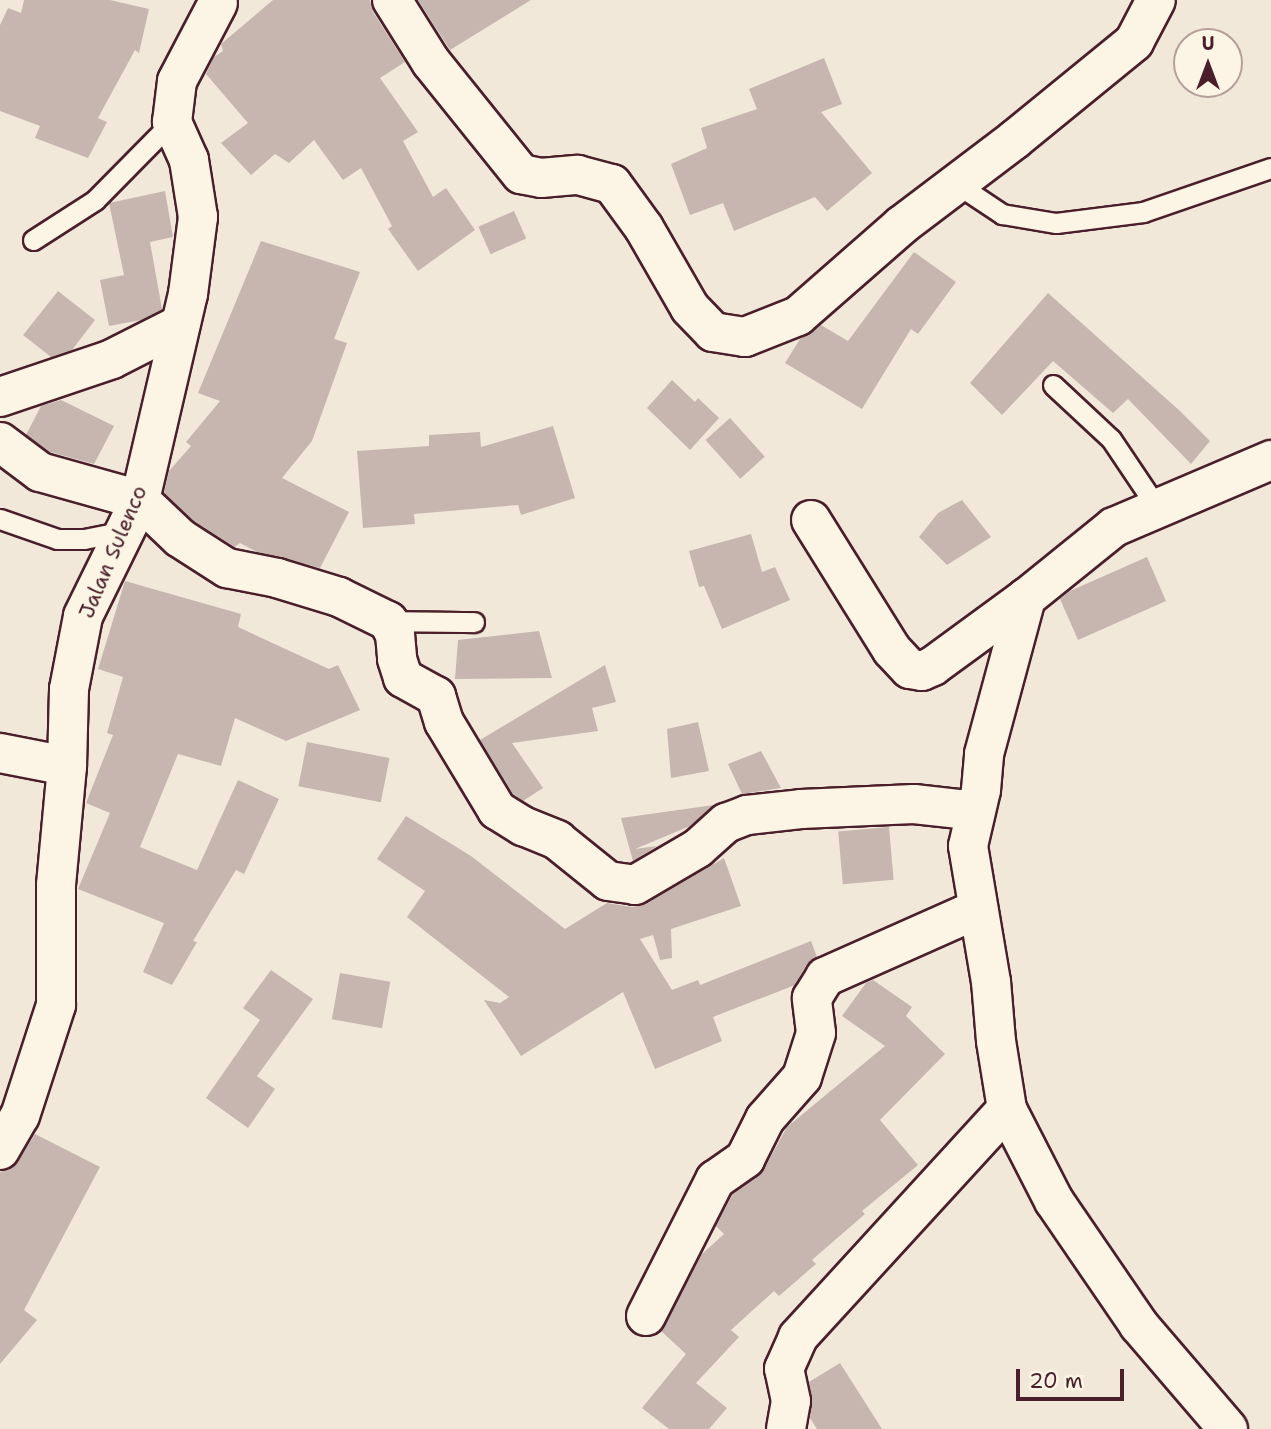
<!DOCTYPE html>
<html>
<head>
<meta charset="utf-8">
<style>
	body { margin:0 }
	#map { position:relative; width:1271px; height:1429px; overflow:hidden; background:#f1e8da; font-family:"Shantell Sans",sans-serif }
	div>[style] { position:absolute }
	.building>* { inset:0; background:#c7b6af; transform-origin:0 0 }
	.roads { filter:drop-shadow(2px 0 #4a1f2b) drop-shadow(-2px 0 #4a1f2b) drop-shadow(0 2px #4a1f2b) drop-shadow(0 -2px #4a1f2b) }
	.lane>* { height:19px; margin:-9.5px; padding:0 9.5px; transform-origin:9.5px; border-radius:9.5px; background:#fcf5e5 }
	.street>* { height:38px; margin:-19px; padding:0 19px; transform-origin:19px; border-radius:19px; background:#fcf5e5 }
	span { translate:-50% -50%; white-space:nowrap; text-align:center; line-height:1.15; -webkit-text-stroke:7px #fcf5e5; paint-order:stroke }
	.street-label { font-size:21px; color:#4a1f2b }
	.north { position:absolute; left:1173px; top:28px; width:70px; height:70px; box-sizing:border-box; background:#fcf5e5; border:2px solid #b59f9b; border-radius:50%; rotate:0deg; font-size:19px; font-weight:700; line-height:28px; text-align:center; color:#4a1f2b }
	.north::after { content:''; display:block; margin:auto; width:24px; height:32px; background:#4a1f2b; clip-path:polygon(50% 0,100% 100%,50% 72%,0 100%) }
	.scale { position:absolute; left:1016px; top:1369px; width:108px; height:32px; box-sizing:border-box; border:4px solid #4a1f2b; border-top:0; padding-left:9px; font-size:21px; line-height:24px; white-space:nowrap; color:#4a1f2b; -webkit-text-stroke:5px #fcf5e5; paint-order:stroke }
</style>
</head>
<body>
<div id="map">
	<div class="building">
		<div style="clip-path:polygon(24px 0,110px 0,149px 9px,139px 53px,135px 50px,98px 118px,107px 122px,88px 158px,35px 138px,40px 126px,0 111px,0 25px,8px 8px,21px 13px)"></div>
		<div style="clip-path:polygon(273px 0,370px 0,373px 12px,405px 62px,380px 78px,418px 132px,403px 141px,433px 197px,446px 188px,475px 230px,418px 271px,388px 229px,392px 226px,361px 168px,343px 180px,314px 140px,289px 163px,275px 154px,251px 175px,221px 143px,248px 123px,206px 74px,214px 57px,223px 51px,221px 44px)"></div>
		<div style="clip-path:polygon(418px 0,531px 0,450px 50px)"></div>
		<div style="clip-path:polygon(824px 58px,842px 104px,821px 112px,872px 173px,827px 211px,815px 197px,734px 231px,723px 203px,690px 215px,671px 164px,707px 148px,701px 128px,757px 109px,749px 89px)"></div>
		<div style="clip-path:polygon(165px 191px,173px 237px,150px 242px,162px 309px,141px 320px,109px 326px,100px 280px,124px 275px,109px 203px)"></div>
		<div style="left:514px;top:211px;width:30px;height:39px;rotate:66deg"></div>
		<div style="clip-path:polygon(261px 241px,360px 272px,334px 339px,347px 343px,312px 441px,282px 478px,349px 512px,320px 568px,257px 552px,240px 543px,235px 547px,194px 521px,164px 493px,169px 471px,191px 446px,186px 442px,220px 401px,198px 393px)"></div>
		<div style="clip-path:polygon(914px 252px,956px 282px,918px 334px,911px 329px,862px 409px,785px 363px,800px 339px,821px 325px,848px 341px)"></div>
		<div style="clip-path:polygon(58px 291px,95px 320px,72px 350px,51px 357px,23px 335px)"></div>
		<div style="clip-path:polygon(1048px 293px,1180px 411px,1210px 441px,1191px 464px,1128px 399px,1113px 413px,1053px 361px,1002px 415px,970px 383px)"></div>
		<div style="clip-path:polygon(672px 380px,695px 402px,698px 398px,719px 418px,690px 450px,647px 408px)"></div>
		<div style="clip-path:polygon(61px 400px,114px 426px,94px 464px,50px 452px,26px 435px,41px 406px)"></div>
		<div style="left:730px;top:418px;width:52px;height:33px;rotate:48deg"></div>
		<div style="clip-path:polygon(553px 426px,575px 498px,521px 515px,518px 505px,414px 514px,415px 524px,363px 528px,357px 451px,429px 446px,429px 435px,480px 432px,481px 447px)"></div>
		<div style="clip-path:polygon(962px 500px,991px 537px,947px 565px,919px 537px,938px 513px)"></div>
		<div style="clip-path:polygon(751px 534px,762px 572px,775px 567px,790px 600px,722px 629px,704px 586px,699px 587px,689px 551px)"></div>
		<div style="clip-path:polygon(1147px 557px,1166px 601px,1078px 640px,1060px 599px,1070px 591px)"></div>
		<div style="clip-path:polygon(125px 581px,241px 614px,238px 627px,329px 669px,338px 665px,360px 710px,286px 741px,235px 718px,221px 766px,178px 754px,140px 847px,197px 870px,238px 780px,279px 799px,244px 874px,236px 870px,193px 941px,197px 942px,172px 985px,143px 972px,164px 923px,78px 889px,110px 813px,86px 803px,113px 735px,107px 733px,123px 677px,98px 669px)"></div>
		<div style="clip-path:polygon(539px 631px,552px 678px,455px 679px,458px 640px)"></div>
		<div style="clip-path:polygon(605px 665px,616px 702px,592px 708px,598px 731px,512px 743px,543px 788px,523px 801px,513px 794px,480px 740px)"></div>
		<div style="clip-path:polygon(698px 722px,709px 771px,671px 778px,667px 729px)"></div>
		<div style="left:307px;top:742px;width:84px;height:45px;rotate:11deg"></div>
		<div style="clip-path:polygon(761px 751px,781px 788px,742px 794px,728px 764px)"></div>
		<div style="clip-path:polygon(714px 805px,690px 826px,635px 849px,657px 846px,633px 861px,621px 818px)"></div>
		<div style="clip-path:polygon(406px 816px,471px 856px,565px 929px,607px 903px,632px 907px,646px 904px,724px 858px,741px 906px,671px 929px,672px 958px,660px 960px,653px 935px,640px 939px,672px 990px,698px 980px,700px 985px,811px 941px,817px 957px,806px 965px,795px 985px,713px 1017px,722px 1041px,655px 1069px,623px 992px,521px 1056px,484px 1000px,500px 1003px,509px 997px,407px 917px,425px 891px,377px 859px)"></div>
		<div style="left:889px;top:827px;width:53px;height:51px;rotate:85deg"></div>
		<div style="clip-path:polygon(271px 970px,313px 999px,257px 1076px,275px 1089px,248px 1128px,206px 1098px,260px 1020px,243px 1008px)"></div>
		<div style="left:340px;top:973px;width:51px;height:47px;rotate:10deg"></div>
		<div style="clip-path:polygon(873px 980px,912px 1007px,906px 1016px,945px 1054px,880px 1120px,918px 1165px,862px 1211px,865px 1214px,812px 1260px,816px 1264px,779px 1296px,774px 1291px,731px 1330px,739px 1337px,696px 1383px,727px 1408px,709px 1429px,669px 1429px,642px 1408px,686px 1354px,661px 1331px,702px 1254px,724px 1234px,716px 1226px,732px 1195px,764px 1169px,787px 1127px,885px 1046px,842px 1016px,866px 983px)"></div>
		<div style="clip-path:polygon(35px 1134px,100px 1167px,24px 1310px,37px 1320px,0 1364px,0 1172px,10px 1169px,18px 1162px)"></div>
		<div style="clip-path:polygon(840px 1363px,882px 1429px,817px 1429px,810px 1418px,812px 1397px,809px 1382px)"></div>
	</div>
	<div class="roads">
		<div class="lane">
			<div style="left:954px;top:182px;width:58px;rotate:33.7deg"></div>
			<div style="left:1002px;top:214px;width:55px;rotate:9.5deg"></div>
			<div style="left:1056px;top:223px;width:88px;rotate:-7.2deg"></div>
			<div style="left:1143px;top:212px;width:135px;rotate:-19deg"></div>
			<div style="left:33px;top:240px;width:74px;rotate:-32.8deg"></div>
			<div style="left:95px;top:200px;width:110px;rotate:-45.4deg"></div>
			<div style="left:1053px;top:385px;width:79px;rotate:43deg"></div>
			<div style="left:1111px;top:439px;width:81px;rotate:56.1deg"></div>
			<div style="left:0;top:519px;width:60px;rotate:19.3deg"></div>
			<div style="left:57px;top:539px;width:27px"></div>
			<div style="left:84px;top:539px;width:41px;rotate:-11.3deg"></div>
			<div style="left:388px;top:621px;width:86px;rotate:0.7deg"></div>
		</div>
		<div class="street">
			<div style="left:392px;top:0;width:73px;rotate:57.8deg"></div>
			<div style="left:431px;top:62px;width:144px;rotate:51.2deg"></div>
			<div style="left:521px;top:174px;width:20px;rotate:11deg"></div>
			<div style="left:541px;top:178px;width:37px;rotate:-5deg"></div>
			<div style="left:578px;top:175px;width:35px;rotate:15deg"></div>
			<div style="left:612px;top:184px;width:54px;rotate:54deg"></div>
			<div style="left:644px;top:228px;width:92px;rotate:60.1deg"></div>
			<div style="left:690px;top:308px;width:33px;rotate:46deg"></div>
			<div style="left:713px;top:332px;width:32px;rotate:9deg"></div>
			<div style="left:745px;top:337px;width:57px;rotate:-21.6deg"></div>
			<div style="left:798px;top:316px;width:138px;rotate:-41.2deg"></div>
			<div style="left:902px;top:225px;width:141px;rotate:-37.2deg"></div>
			<div style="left:1014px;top:140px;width:155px;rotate:-39.2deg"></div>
			<div style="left:1134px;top:42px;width:47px;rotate:-62.4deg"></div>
			<div style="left:0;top:397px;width:118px;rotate:-18.7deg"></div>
			<div style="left:112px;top:359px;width:77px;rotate:-26.9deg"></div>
			<div style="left:0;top:442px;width:50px;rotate:36.9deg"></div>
			<div style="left:40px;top:472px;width:104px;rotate:15.6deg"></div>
			<div style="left:140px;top:500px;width:55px;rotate:43.5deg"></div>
			<div style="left:180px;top:538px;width:56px;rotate:32.6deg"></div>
			<div style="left:227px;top:568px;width:51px;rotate:11.3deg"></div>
			<div style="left:277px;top:578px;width:65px;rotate:17deg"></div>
			<div style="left:339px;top:597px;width:55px;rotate:26.1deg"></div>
			<div style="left:388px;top:621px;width:15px;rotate:62deg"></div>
			<div style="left:395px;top:634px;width:25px;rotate:85deg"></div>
			<div style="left:397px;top:659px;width:20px;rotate:72deg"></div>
			<div style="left:403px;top:678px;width:38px;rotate:29deg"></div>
			<div style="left:436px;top:696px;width:27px;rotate:73deg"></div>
			<div style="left:444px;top:722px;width:103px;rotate:58.9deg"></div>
			<div style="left:497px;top:810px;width:31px;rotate:32deg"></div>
			<div style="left:523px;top:826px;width:37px;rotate:22deg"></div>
			<div style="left:557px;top:840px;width:65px;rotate:38.8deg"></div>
			<div style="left:608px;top:881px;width:27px;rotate:8deg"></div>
			<div style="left:635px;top:885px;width:73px;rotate:-30.4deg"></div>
			<div style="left:698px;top:848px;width:38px;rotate:-42deg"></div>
			<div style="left:726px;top:823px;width:22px;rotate:-21deg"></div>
			<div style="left:747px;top:815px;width:54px;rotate:-6.3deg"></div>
			<div style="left:801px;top:809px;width:113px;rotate:-2.5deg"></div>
			<div style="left:914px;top:804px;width:62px;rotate:6.4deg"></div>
			<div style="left:811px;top:520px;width:153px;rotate:58.1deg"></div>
			<div style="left:892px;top:650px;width:26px;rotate:47deg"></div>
			<div style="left:910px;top:669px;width:12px;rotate:9deg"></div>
			<div style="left:922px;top:671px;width:12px;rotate:-24deg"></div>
			<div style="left:933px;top:666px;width:115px;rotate:-36.2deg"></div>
			<div style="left:0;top:753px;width:68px;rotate:11deg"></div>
			<div style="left:0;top:1150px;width:39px;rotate:-60deg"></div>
			<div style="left:20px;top:1116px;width:117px;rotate:-72deg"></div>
			<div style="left:56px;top:1005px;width:120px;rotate:-90deg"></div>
			<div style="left:56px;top:885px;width:120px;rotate:-84.7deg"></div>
			<div style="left:67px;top:766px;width:77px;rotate:-88.5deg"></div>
			<div style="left:69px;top:689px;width:74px;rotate:-79.1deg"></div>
			<div style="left:83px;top:616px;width:129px;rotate:-63.8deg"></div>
			<div style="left:140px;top:500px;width:212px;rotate:-76.9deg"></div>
			<div style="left:188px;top:294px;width:78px;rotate:-82.6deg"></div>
			<div style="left:198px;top:217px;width:58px;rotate:-99deg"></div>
			<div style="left:189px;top:160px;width:42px;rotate:-114.1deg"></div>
			<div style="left:172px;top:122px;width:41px;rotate:-83deg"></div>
			<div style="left:177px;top:81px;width:88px;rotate:-62.3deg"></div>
			<div style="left:646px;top:1316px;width:153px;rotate:-63.1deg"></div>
			<div style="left:715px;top:1180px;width:37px;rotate:-35deg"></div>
			<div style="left:745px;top:1159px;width:45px;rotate:-63.4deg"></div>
			<div style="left:765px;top:1119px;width:56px;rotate:-48.6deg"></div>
			<div style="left:802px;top:1077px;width:46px;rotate:-72.3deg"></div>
			<div style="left:816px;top:1033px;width:35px;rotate:-97deg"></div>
			<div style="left:812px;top:998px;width:25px;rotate:-58deg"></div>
			<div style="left:825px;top:977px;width:167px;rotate:-24deg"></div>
			<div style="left:786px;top:1429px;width:28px;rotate:-80deg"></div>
			<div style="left:791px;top:1401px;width:33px;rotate:-102deg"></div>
			<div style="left:784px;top:1369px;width:35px;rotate:-66deg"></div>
			<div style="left:798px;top:1337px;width:309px;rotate:-47.5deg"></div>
			<div style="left:1228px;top:1429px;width:137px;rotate:-130.6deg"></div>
			<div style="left:1139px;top:1325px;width:150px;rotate:-124.4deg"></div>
			<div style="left:1054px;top:1201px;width:103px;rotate:-117.1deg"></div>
			<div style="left:1007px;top:1109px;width:69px;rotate:-99.2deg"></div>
			<div style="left:996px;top:1041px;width:59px;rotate:-94.8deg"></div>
			<div style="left:991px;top:982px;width:138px;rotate:-99.6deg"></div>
			<div style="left:968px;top:846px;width:57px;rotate:-76.9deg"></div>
			<div style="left:981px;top:790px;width:36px;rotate:-85deg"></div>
			<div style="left:984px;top:754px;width:162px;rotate:-74.9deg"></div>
			<div style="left:1026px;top:598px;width:113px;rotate:-38.9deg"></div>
			<div style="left:1114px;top:527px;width:171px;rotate:-23.1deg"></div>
		</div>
	</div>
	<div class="street-label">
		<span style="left:113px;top:552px;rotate:-67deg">Jalan Sulenco</span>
	</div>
	<div class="north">U</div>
	<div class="scale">20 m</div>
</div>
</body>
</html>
